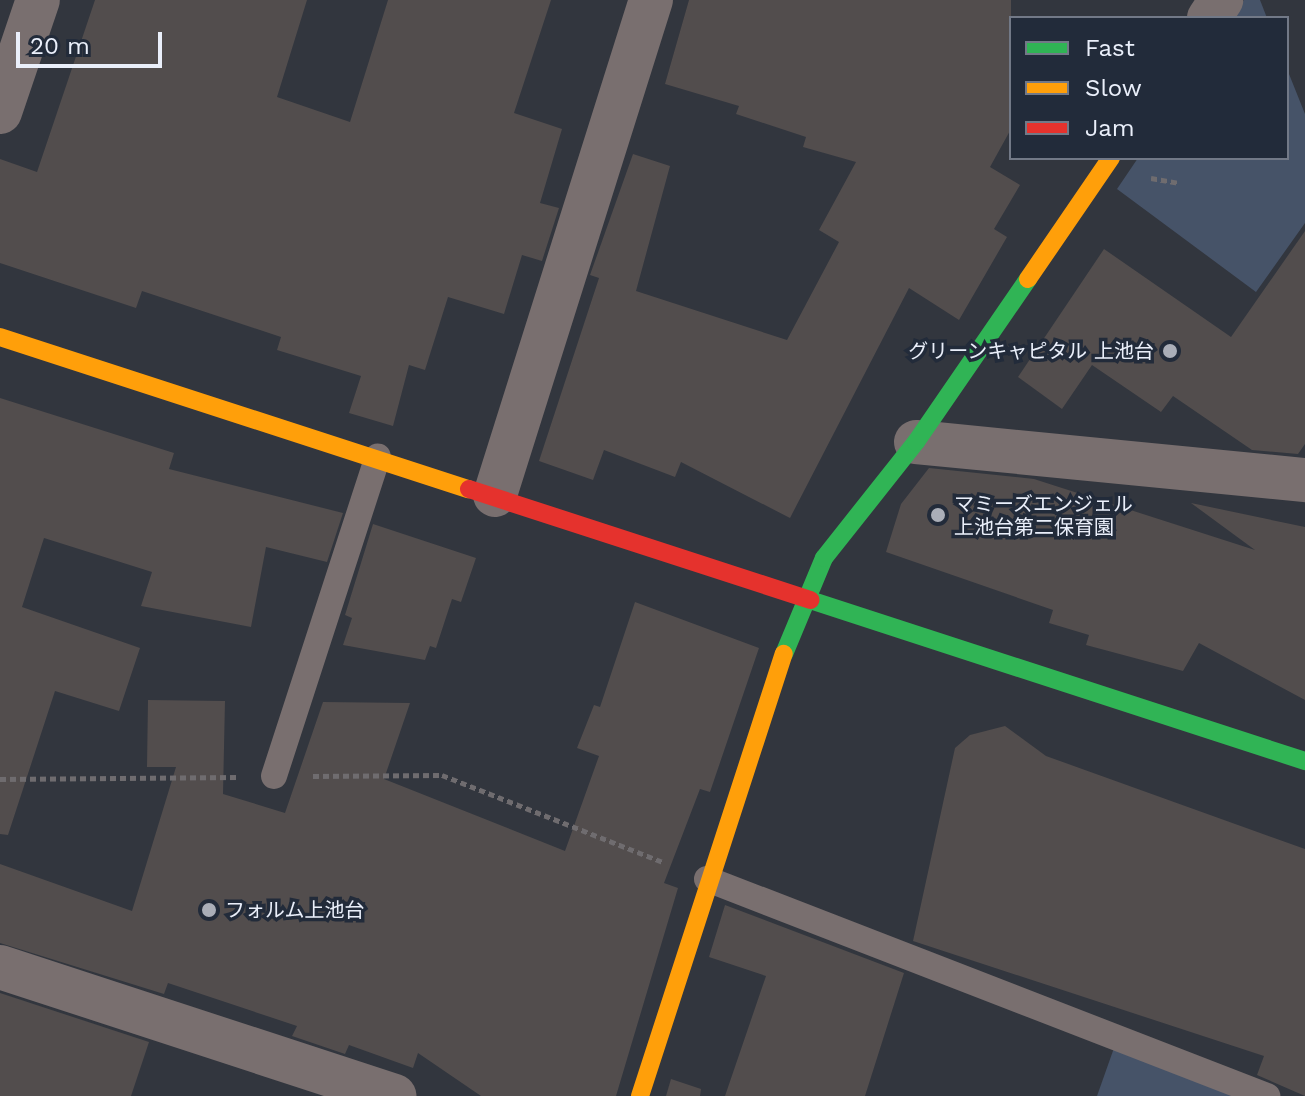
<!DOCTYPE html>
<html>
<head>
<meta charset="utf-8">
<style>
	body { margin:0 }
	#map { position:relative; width:1305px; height:1096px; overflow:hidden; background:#32363e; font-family:"Work Sans","Noto Sans JP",sans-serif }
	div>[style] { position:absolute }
	.green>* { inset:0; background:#465368 }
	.building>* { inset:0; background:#524d4d }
	.path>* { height:5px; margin-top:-2.5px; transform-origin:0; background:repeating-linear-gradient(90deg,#6f6c6f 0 6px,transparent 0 10px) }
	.lane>* { height:26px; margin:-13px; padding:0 13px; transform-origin:13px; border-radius:13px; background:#796f6f }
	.street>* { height:44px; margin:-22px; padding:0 22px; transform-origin:22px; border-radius:22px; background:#796f6f }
	.fast>* { height:18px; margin:-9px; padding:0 9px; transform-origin:9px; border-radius:9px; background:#30b455 }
	.slow>* { height:18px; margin:-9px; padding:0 9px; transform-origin:9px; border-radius:9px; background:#ff9f0a }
	.jam>* { height:18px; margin:-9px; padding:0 9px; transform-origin:9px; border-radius:9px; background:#e5322d }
	.dots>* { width:22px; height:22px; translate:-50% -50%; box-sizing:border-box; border:4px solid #222b3a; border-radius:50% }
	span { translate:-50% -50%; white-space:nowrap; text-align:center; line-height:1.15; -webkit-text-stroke:7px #222b3a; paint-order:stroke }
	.poi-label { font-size:20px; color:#eaeffa }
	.right { translate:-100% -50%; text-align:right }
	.left { translate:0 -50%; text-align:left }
	.legend { position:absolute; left:1009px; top:16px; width:280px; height:144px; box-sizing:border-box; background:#222b3a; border:2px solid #727987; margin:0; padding:10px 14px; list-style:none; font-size:24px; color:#eaeffa }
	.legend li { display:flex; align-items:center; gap:16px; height:40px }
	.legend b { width:40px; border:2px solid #727987 }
	.scale { position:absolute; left:16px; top:32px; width:146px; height:36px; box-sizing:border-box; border:4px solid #eaeffa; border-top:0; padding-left:10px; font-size:24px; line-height:28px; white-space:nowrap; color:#eaeffa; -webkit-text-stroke:6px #222b3a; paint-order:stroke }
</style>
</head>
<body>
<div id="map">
	<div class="green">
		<div style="clip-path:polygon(1244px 0,1260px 0,1267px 18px,1232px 18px)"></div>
		<div style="clip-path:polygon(1287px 69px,1305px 114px,1305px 223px,1256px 292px,1117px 189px,1138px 158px,1287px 158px)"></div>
		<div style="clip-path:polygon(1114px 1048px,1242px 1096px,1097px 1096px)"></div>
	</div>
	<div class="building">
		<div style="clip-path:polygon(95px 0,307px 0,277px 97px,350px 122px,388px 0,551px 0,514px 113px,562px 129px,540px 203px,559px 208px,542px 261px,522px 255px,504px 314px,448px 297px,425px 370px,409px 365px,393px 426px,349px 413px,361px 376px,277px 350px,281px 337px,142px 291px,136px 308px,0 263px,0 159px,37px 172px)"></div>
		<div style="clip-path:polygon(689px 0,1011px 0,1011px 129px,990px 167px,1020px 185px,994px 229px,1007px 237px,959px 320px,909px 288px,790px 518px,681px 462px,675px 477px,604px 450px,593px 480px,539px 461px,599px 278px,590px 275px,633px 154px,670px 166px,636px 291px,787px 340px,839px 242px,819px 230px,856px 162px,803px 147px,806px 137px,736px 114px,739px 106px,665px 84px)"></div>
		<div style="clip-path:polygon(1305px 231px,1305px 444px,1298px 454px,1252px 450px,1173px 396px,1161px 412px,1092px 365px,1062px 409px,1018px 377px,1104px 249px,1231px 337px)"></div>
		<div style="clip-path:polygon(0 398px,174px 453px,169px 469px,343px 513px,327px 562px,266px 547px,251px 627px,141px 606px,152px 572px,44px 538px,22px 607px,140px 648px,119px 711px,55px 691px,8px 835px,0 834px)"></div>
		<div style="clip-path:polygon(929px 468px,1034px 479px,1255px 550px,1191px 503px,1305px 527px,1305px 700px,1199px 643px,1183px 671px,1086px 645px,1089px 635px,1049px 623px,1053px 610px,886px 552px,901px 504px)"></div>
		<div style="clip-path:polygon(373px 524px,476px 558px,461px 602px,452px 599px,436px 648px,430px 646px,425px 660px,343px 645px,352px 618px,345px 615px)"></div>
		<div style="clip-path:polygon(635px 602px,759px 648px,710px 792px,700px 789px,664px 883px,678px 888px,616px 1096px,481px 1096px,418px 1053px,413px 1068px,349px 1045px,345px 1054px,292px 1036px,297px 1026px,168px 983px,164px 994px,0 943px,0 864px,132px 911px,176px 767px,147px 767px,148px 700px,225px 701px,223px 794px,285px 813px,323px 702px,410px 703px,384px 779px,565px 851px,599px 756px,577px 748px,594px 705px,600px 707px)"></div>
		<div style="clip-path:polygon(1005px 726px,1046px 756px,1305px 849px,1305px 1096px,1257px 1075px,1264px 1056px,913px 941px,955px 748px,970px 735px)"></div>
		<div style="clip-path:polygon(725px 905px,904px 973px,865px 1096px,725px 1096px,766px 976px,709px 957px)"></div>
		<div style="clip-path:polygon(0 993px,149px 1042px,131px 1096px,0 1096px)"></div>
		<div style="clip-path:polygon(671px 1079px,701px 1089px,700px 1096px,666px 1096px)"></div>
	</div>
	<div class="path">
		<div style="left:1151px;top:178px;width:28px;rotate:10deg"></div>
		<div style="left:313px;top:776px;width:129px;rotate:-0.4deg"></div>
		<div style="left:442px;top:775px;width:238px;rotate:21.5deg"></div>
		<div style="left:0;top:779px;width:239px;rotate:-0.5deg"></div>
	</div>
	<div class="lane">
		<div style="left:274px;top:776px;width:336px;rotate:-72deg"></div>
		<div style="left:707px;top:879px;width:601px;rotate:21.18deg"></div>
	</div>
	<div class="street">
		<div style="left:1209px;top:18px;width:22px;rotate:-56deg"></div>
		<div style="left:0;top:112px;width:118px;rotate:-71.3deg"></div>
		<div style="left:916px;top:442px;width:391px;rotate:5.6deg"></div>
		<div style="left:495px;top:495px;width:519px;rotate:-72.51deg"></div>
		<div style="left:0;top:967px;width:415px;rotate:18.1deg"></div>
	</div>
	<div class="fast">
		<div style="left:810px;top:600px;width:521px;rotate:18.02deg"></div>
		<div style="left:784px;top:654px;width:104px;rotate:-67.4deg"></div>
		<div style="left:824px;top:558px;width:148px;rotate:-51.6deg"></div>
		<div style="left:916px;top:442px;width:198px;rotate:-55.5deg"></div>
	</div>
	<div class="slow">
		<div style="left:1028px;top:279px;width:147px;rotate:-55.6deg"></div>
		<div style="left:0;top:337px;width:493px;rotate:18deg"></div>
		<div style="left:640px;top:1096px;width:465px;rotate:-72deg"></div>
	</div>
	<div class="jam">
		<div style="left:469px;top:489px;width:359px;rotate:18deg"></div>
	</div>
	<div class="dots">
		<div style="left:1170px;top:351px;background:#aaaeb8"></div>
		<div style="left:938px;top:515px;background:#aaaeb8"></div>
		<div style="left:209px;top:910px;background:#aaaeb8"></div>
	</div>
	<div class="poi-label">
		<span class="right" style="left:1154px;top:351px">グリーンキャピタル 上池台</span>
		<span class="left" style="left:954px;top:516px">マミーズエンジェル<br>上池台第二保育園</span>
		<span class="left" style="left:225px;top:910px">フォルム上池台</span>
	</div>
	<ul class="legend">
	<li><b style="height:10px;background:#30b455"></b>Fast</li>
	<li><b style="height:10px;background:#ff9f0a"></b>Slow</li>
	<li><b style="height:10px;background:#e5322d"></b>Jam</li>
	</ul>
	<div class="scale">20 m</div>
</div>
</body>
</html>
